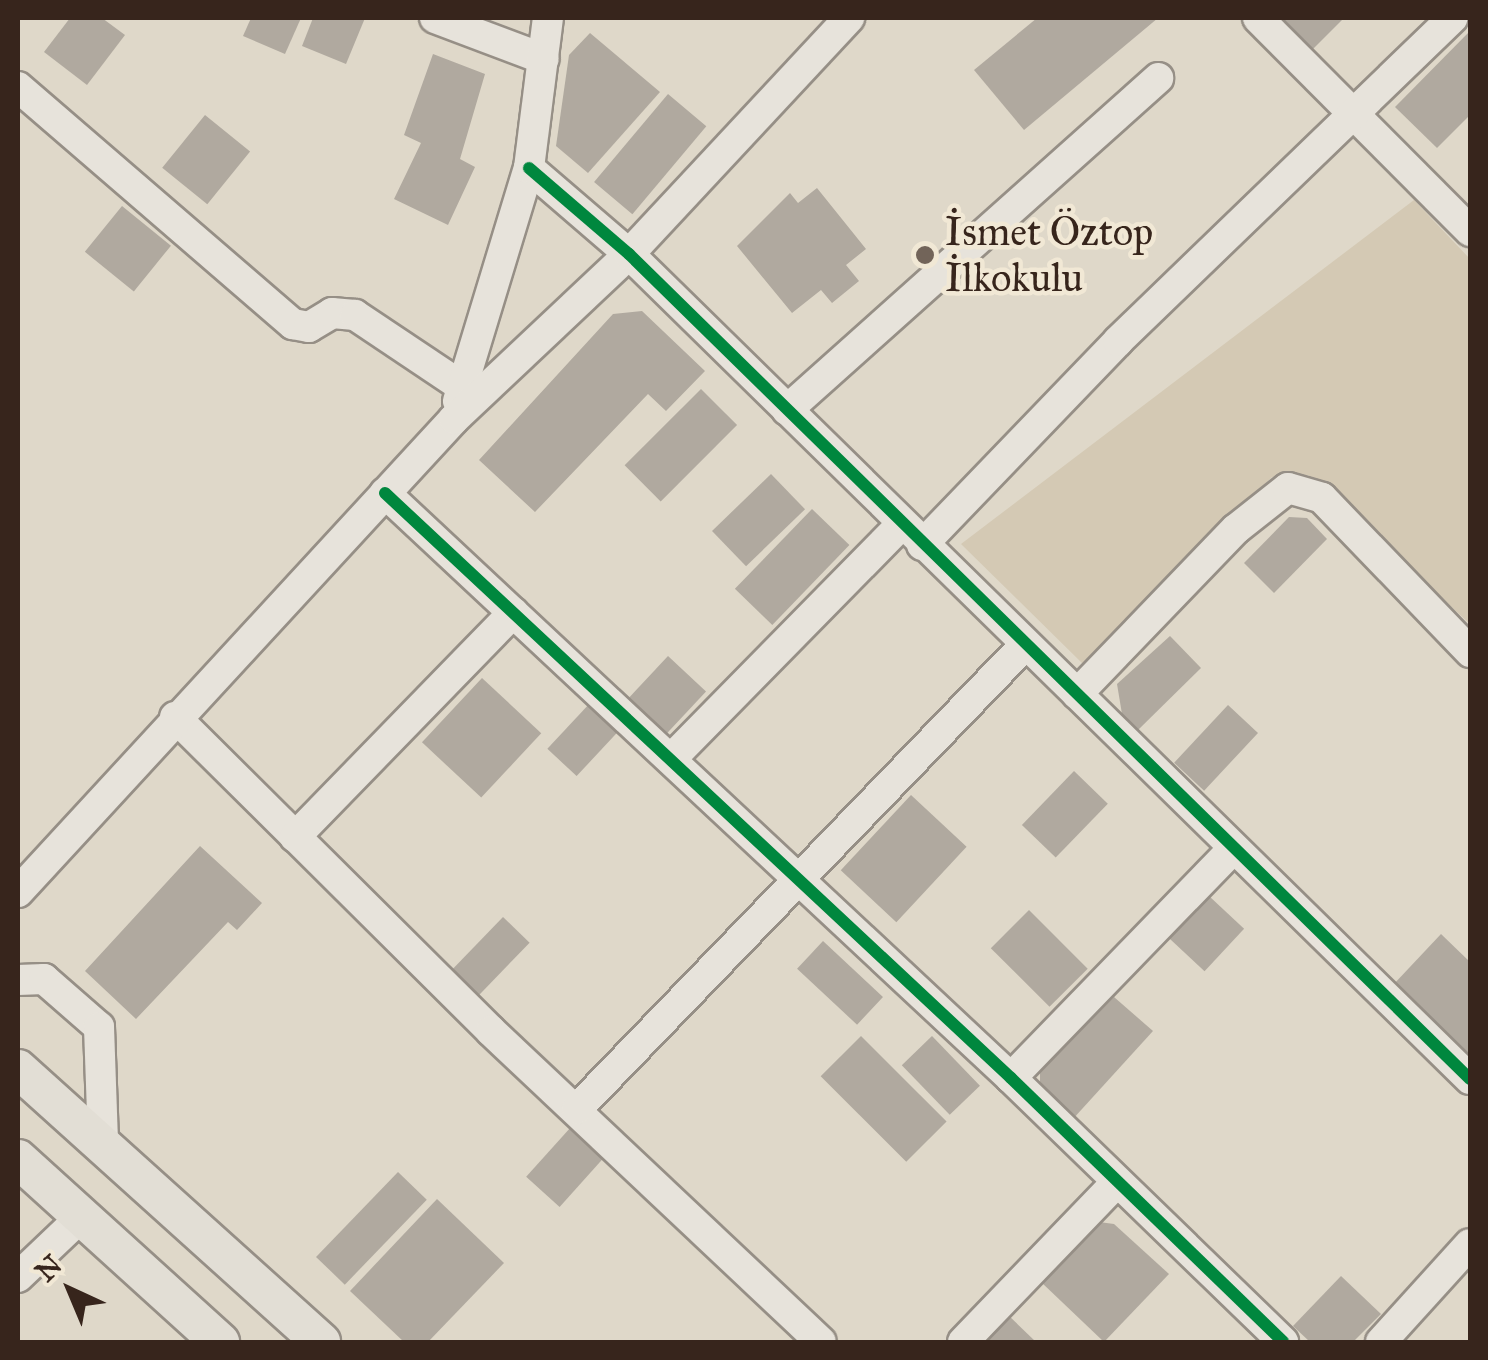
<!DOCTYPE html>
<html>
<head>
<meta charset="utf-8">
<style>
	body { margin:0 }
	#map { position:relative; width:1488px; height:1360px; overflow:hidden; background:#dfd8c9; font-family:"IM FELL Great Primer",serif }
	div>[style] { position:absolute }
	.green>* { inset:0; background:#d4c9b4 }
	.building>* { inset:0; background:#b0a99f; transform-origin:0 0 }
	.roads { filter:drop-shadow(2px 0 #968f86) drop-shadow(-2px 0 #968f86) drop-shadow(0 2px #968f86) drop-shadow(0 -2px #968f86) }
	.minor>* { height:30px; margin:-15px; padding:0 15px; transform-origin:15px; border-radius:15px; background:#e7e3db }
	.major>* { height:38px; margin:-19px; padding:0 19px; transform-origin:19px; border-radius:19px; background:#e2ded5 }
	.cycleway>* { height:12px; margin:-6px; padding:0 6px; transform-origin:6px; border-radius:6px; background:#00873e }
	.dots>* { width:28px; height:28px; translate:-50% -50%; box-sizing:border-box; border:5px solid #f1e8d5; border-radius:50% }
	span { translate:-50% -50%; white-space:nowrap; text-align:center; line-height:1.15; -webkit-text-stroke:9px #f1e8d5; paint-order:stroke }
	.poi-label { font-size:40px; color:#37251c }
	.left { translate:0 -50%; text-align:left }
	.frame { position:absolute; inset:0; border:20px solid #37251c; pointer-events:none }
	.north { position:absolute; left:20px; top:1240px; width:100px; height:100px; -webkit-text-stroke:8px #f1e8d5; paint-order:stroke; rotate:316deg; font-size:28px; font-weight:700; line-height:40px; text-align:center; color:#37251c }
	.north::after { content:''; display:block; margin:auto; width:35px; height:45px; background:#37251c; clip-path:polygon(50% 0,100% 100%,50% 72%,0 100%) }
</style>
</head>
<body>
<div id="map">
	<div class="green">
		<div style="clip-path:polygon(1414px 200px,1470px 259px,1470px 624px,1308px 475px,1272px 477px,1083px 664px,961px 544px)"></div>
	</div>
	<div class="building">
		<div style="clip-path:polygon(70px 18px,102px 18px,125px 35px,87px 85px,44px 52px)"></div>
		<div style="clip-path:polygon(251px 18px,301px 18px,285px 54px,243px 36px)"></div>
		<div style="clip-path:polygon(313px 18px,365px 18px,346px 64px,302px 46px)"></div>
		<div style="clip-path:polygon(1037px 18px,1158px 18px,1024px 130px,974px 70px)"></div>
		<div style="clip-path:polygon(1280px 18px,1344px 18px,1313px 49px)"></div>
		<div style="clip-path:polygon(1470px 31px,1470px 115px,1437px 148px,1395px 107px)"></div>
		<div style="clip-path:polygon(590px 33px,660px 92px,588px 173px,556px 146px,569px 55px)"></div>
		<div style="clip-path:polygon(433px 54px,485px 74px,460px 159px,475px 167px,448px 225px,394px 199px,421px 143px,404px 135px)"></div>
		<div style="left:668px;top:94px;width:50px;height:115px;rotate:40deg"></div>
		<div style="left:205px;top:115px;width:58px;height:68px;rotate:39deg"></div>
		<div style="clip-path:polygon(817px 188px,866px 249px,846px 265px,859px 281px,832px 303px,821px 290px,792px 313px,737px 246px,790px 193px,798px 203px)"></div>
		<div style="left:122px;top:206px;width:63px;height:59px;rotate:39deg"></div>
		<div style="clip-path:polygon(642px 311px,705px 371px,666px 411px,648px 394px,535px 512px,479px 460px,613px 314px)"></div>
		<div style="left:701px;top:389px;width:51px;height:108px;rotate:45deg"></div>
		<div style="left:771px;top:474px;width:49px;height:82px;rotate:46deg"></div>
		<div style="left:812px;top:509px;width:52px;height:111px;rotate:44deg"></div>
		<div style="clip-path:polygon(1289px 517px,1307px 518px,1327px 539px,1274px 593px,1244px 563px)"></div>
		<div style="clip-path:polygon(1170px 636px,1201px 668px,1138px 730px,1122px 714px,1117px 684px)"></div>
		<div style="left:668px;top:656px;width:52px;height:61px;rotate:43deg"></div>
		<div style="left:482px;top:678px;width:81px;height:88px;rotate:43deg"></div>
		<div style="left:591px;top:702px;width:40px;height:64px;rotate:43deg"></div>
		<div style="left:1228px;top:705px;width:41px;height:79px;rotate:43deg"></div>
		<div style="left:1074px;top:771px;width:47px;height:75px;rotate:44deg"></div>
		<div style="left:911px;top:795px;width:76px;height:103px;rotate:43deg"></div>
		<div style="clip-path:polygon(200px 846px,262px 903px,237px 930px,228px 922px,136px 1019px,85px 971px)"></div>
		<div style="left:1209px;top:896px;width:48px;height:58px;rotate:43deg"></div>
		<div style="left:1029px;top:910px;width:83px;height:54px;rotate:45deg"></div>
		<div style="left:503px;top:917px;width:37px;height:80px;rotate:44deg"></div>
		<div style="clip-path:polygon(1441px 934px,1470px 962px,1470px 1063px,1393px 985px)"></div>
		<div style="left:823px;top:941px;width:82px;height:38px;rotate:43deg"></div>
		<div style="clip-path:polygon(1114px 997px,1153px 1031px,1072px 1120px,1040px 1087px,1040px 1071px)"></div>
		<div style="left:861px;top:1036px;width:121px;height:57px;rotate:45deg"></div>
		<div style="left:932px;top:1036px;width:69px;height:42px;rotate:46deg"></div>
		<div style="left:571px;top:1127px;width:45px;height:67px;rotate:42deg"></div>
		<div style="left:398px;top:1172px;width:40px;height:118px;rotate:44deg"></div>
		<div style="clip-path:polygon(437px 1199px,504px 1263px,428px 1342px,404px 1342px,350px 1291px)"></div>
		<div style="clip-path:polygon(1099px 1222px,1114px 1224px,1169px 1274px,1104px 1342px,1041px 1282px)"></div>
		<div style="clip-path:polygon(1341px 1276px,1381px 1314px,1353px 1342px,1310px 1342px,1293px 1326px)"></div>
		<div style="clip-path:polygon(1007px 1314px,1036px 1342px,979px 1342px)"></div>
	</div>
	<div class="roads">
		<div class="minor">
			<div style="left:435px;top:18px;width:116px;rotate:20.6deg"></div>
			<div style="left:1258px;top:18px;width:301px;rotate:45.1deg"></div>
			<div style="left:18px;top:87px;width:363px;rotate:40.8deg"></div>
			<div style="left:293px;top:324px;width:16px;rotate:11deg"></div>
			<div style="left:309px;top:327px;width:27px;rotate:-31deg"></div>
			<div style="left:332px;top:313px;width:23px;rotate:5deg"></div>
			<div style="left:355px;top:315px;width:128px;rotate:33.8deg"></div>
			<div style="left:529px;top:168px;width:132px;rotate:40.7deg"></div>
			<div style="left:629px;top:254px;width:1178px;rotate:44.45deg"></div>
			<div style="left:458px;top:401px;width:244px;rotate:-73.1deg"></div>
			<div style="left:529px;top:168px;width:151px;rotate:-82.8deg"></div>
			<div style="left:787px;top:410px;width:498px;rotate:-41.8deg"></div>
			<div style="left:385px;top:493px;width:857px;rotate:43.06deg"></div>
			<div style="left:1011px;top:1078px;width:379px;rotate:44.1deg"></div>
			<div style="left:922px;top:545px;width:283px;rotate:-46.1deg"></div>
			<div style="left:1118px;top:341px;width:465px;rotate:-44deg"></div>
			<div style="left:1077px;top:694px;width:229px;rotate:-46.1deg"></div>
			<div style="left:1236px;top:529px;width:66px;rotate:-38.3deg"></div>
			<div style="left:1288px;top:488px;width:35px;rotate:16deg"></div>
			<div style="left:1322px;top:498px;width:214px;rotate:46.1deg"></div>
			<div style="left:175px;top:717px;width:445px;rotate:44.8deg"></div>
			<div style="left:491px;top:1031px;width:453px;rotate:43.3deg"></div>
			<div style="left:671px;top:759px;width:328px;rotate:-45.5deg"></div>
			<div style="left:295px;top:837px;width:313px;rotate:-45.8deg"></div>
			<div style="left:18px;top:892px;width:643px;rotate:-47.33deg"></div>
			<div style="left:454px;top:419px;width:241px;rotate:-43.3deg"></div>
			<div style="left:629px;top:254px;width:323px;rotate:-47deg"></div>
			<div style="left:18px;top:980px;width:26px;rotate:-2deg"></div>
			<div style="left:44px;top:979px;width:73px;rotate:41.1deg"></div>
			<div style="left:99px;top:1027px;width:117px;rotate:88deg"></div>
			<div style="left:1011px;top:1078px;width:320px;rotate:-45.9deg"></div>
			<div style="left:577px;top:1109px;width:644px;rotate:-46.01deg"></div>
			<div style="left:18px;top:1277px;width:87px;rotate:-43.6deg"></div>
			<div style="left:963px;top:1342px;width:221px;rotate:-46.1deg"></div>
			<div style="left:1381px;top:1342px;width:132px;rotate:-47.8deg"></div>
		</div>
		<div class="major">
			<div style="left:18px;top:1069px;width:408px;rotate:42deg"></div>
			<div style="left:18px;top:1159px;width:273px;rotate:42.2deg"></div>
		</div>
	</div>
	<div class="cycleway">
		<div style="left:529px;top:168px;width:132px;rotate:40.7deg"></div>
		<div style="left:629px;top:254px;width:1178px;rotate:44.45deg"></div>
		<div style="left:385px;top:493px;width:857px;rotate:43.06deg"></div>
		<div style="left:1011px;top:1078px;width:379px;rotate:44.1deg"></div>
	</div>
	<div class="dots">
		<div style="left:925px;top:255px;background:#726459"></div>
	</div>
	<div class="poi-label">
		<span class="left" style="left:945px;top:255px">İsmet Öztop<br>İlkokulu</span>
	</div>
	<div class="frame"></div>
	<div class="north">N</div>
</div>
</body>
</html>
